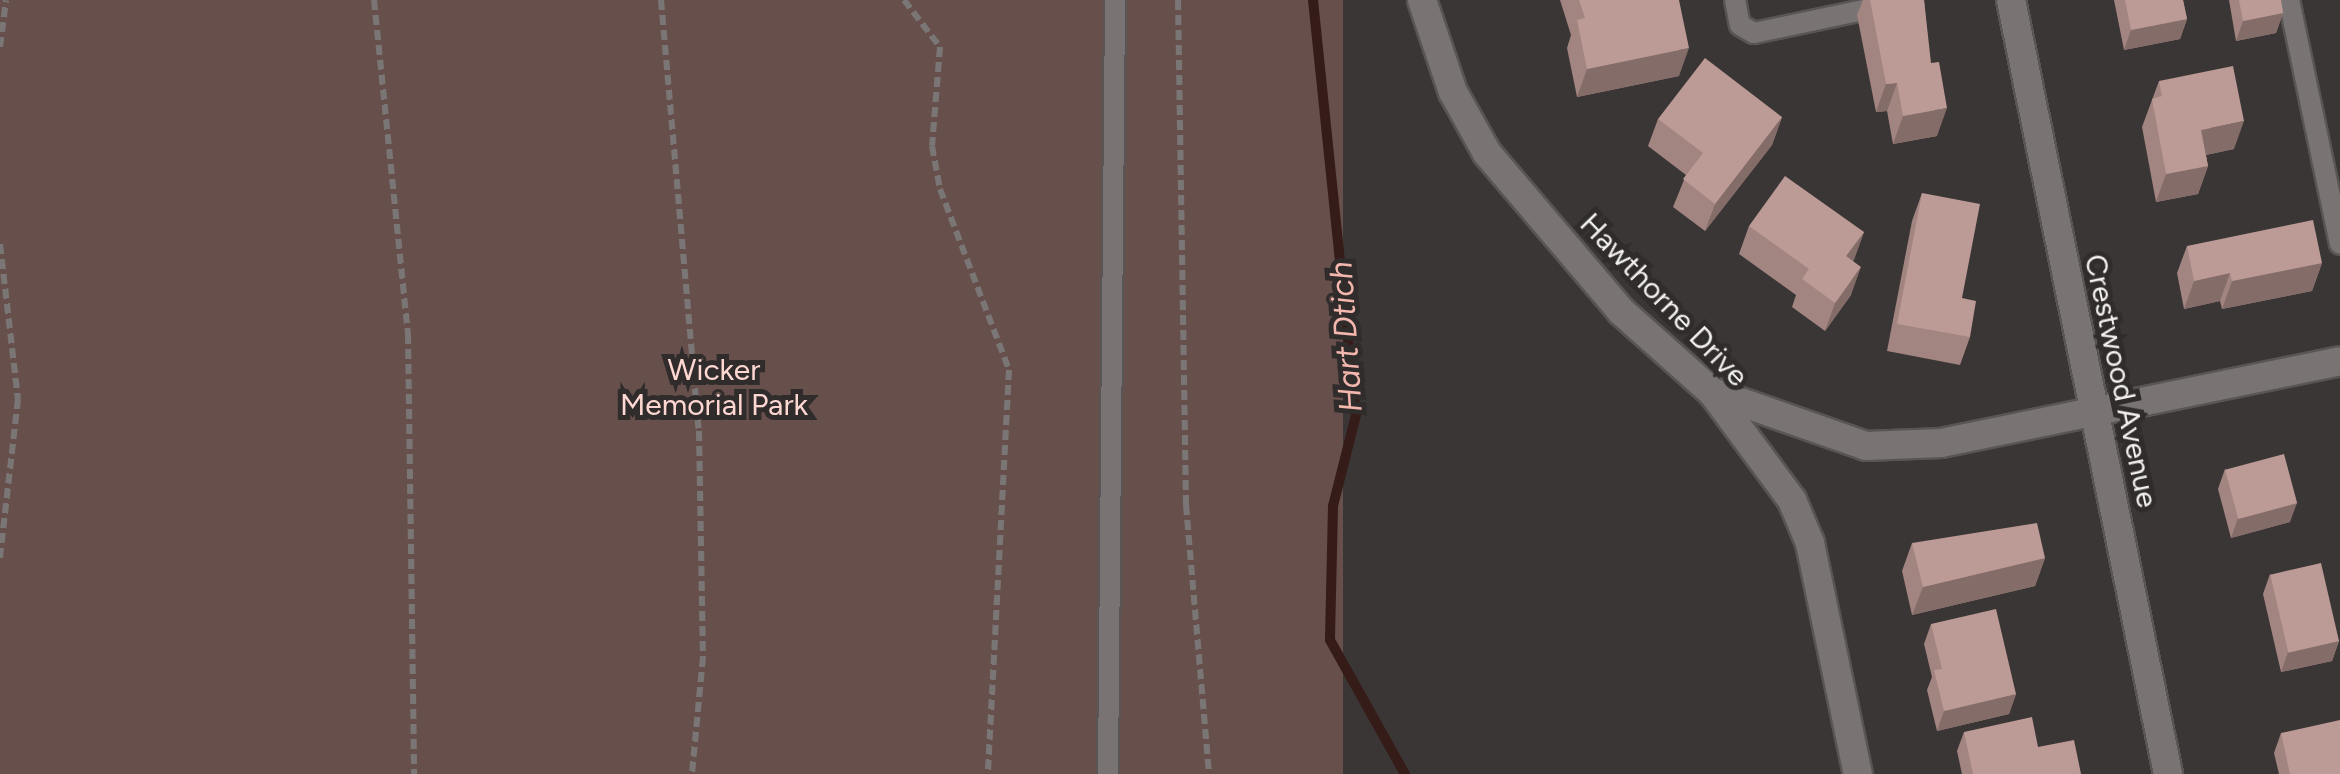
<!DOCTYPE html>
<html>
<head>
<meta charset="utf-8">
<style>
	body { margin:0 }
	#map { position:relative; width:2340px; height:774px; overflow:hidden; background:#3b3636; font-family:Figtree,sans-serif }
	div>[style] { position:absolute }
	.green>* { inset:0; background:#67504c; transform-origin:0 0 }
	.stream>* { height:10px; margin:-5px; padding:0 5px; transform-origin:5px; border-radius:5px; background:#361c18 }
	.path>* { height:6px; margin-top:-3px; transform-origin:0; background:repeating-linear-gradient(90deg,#7a7676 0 10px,transparent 0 15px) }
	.roads { filter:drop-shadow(2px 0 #585554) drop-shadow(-2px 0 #585554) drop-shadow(0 2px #585554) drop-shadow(0 -2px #585554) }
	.service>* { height:20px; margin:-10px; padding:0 10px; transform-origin:10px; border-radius:10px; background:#797473 }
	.minor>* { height:28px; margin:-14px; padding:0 14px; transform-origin:14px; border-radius:14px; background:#797473 }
	.wall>* { inset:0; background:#a28480 }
	.shaded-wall>* { inset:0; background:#846c68 }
	.building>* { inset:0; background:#bc9a95; transform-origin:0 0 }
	span { translate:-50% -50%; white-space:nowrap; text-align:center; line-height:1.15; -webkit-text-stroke:10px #312c2c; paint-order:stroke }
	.street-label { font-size:30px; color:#f3f0f0 }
	.park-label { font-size:30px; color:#fdd7d1 }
	.water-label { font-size:32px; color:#f3b7ae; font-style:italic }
</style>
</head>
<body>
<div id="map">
	<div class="green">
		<div style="left:0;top:0;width:1343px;height:774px"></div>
	</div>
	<div class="stream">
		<div style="left:1313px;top:0;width:417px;rotate:84.1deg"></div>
		<div style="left:1356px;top:415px;width:94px;rotate:104.2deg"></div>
		<div style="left:1333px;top:506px;width:134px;rotate:91.3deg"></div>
		<div style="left:1330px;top:640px;width:154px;rotate:60.8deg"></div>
	</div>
	<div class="path">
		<div style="left:374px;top:0;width:336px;rotate:84.2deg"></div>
		<div style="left:408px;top:334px;width:440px;rotate:89.2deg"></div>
		<div style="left:661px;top:0;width:433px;rotate:85deg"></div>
		<div style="left:699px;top:431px;width:226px;rotate:89deg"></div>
		<div style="left:703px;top:657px;width:118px;rotate:95.4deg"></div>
		<div style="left:904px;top:0;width:59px;rotate:52.5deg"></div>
		<div style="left:940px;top:47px;width:99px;rotate:94.6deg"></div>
		<div style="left:932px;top:146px;width:44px;rotate:79.5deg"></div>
		<div style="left:940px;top:189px;width:194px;rotate:69.1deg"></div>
		<div style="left:1009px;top:370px;width:405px;rotate:93deg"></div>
		<div style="left:1178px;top:0;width:505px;rotate:89.09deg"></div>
		<div style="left:1186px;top:505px;width:270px;rotate:85.1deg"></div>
		<div style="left:0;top:47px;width:47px;rotate:-82.7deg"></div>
		<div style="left:0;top:244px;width:156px;rotate:83.4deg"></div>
		<div style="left:18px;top:399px;width:160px;rotate:96.5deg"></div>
	</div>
	<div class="roads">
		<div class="service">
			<div style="left:1735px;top:0;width:25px;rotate:79deg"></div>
			<div style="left:1740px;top:25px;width:16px;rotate:30deg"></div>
			<div style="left:1754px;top:33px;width:159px;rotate:-11.9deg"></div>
			<div style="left:2289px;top:0;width:249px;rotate:78.2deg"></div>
			<div style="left:1108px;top:774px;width:774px;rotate:-89.48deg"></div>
		</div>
		<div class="minor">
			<div style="left:1422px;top:0;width:97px;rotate:71.4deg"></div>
			<div style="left:1453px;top:92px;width:70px;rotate:60.9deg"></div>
			<div style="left:1487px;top:153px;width:207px;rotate:49.7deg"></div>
			<div style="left:1621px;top:311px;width:122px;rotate:41.7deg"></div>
			<div style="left:1712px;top:392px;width:134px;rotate:53.5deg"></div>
			<div style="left:1792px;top:500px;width:47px;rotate:67.3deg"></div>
			<div style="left:1810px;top:543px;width:236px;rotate:78.3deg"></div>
			<div style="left:2011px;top:0;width:790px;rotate:78.53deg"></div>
			<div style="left:1712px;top:392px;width:163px;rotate:19.3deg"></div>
			<div style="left:1866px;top:446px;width:75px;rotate:-2.3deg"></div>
			<div style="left:1941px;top:443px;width:407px;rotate:-11.6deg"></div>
		</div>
	</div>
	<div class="wall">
		<div style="clip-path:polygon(1560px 0,1679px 0,1679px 76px,1577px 97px,1567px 48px,1571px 35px)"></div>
		<div style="clip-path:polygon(1863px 0,1924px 0,1937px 136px,1893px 144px,1887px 111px,1876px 112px,1857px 15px)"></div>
		<div style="clip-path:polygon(2114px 0,2183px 0,2187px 19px,2180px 39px,2124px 50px)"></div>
		<div style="clip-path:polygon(2229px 0,2281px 0,2283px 13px,2276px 33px,2236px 41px)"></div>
		<div style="clip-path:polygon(2159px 81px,2234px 149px,2206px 155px,2208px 166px,2198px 194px,2156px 202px,2142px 127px)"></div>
		<div style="clip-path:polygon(1782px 117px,1772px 145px,1705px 231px,1673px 207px,1686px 175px,1648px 146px,1658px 119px)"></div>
		<div style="clip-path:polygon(1922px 193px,1970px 337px,1960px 365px,1887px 351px,1912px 221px)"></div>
		<div style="clip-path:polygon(1749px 226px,1864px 232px,1853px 261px,1851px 295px,1825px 331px,1792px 307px,1796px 295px,1739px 254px)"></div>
		<div style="clip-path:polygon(2187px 246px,2322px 263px,2312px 291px,2222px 309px,2220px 301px,2184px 309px,2177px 273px)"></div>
		<div style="clip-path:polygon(2225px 469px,2290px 522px,2231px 538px,2218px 489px)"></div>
		<div style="clip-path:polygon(1912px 543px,2045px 558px,2035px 586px,1912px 615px,1902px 571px)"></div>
		<div style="clip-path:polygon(2270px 574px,2339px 641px,2332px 661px,2281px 672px,2263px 594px)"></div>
		<div style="clip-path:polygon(1931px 624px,2016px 694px,2009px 714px,1937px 731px,1927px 690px,1932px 677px,1924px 644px)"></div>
		<div style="clip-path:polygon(1964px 732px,2038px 747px,2081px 774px,1962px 774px,1957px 751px)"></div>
		<div style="clip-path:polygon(2281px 733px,2340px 774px,2279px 774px,2274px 753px)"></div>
	</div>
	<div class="shaded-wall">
		<div style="clip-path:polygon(2283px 13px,2276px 33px,2236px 41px,2243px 21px)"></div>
		<div style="clip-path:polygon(2187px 19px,2180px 39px,2124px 50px,2131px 30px)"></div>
		<div style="clip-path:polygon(1689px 48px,1679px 76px,1577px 97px,1587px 69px)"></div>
		<div style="clip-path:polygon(1897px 83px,1887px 111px,1876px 112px,1886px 84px)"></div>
		<div style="clip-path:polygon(1947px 108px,1937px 136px,1893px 144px,1903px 116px)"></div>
		<div style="clip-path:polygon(1782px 117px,1772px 145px,1705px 231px,1715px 204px)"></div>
		<div style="clip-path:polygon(2244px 121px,2234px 149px,2191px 158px,2201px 130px)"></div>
		<div style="clip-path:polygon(2208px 166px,2198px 194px,2156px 202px,2166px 174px)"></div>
		<div style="clip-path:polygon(1864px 232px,1854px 260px,1836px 284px,1846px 256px)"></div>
		<div style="clip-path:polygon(2322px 263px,2312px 291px,2222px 309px,2232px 281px)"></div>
		<div style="clip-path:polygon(1861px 267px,1851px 295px,1825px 331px,1835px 303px)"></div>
		<div style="clip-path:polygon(2230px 273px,2220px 301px,2184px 309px,2194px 281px)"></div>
		<div style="clip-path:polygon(2297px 503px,2290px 522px,2231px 538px,2238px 518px)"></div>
		<div style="clip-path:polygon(2045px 558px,2035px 586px,1912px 615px,1923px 587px)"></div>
		<div style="clip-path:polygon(2339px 641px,2332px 661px,2281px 672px,2288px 652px)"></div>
		<div style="clip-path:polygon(2016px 694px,2009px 714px,1937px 731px,1944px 711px)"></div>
	</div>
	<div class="building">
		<div style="clip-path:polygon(1579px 0,1679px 0,1689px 48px,1587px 69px,1577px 20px,1585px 18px)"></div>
		<div style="clip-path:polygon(1870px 0,1924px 0,1931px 63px,1939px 62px,1947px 108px,1903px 116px,1897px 83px,1886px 84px)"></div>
		<div style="clip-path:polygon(2125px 0,2183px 0,2187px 19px,2131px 30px)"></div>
		<div style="clip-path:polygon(2239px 0,2281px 0,2283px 13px,2243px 21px)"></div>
		<div style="clip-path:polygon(1705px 58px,1782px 117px,1715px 204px,1683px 179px,1703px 153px,1658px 119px)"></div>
		<div style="clip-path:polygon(2233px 66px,2244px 121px,2201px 130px,2208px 166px,2166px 174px,2152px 99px,2162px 96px,2159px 81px)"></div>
		<div style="clip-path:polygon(1785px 176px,1864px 232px,1846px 256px,1861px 267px,1835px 303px,1802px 279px,1809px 269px,1749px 226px)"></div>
		<div style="clip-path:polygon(1922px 193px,1980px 204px,1962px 298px,1976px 301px,1970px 337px,1897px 324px)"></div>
		<div style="clip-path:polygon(2313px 220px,2322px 263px,2232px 281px,2230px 273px,2194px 281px,2187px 246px)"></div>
		<div style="left:2284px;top:454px;width:51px;height:61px;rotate:75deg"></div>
		<div style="clip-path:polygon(2037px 523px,2045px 558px,1923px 587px,1912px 543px)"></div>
		<div style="left:2321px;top:563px;width:80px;height:52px;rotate:77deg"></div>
		<div style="clip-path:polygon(1996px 609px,2016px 694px,1944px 711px,1934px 670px,1942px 669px,1931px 624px)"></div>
		<div style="clip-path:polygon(2032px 717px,2038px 747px,2074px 740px,2081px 774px,1973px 774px,1964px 732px)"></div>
		<div style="clip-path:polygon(2340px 720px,2340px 774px,2290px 774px,2281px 733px)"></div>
	</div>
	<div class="street-label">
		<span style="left:1664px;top:300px;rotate:46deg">Hawthorne Drive</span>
		<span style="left:2121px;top:381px;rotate:78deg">Crestwood Avenue</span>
	</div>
	<div class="park-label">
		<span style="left:714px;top:387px">Wicker<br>Memorial Park</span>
	</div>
	<div class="water-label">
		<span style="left:1346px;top:337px;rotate:-94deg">Hart Dtich</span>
	</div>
</div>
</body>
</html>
